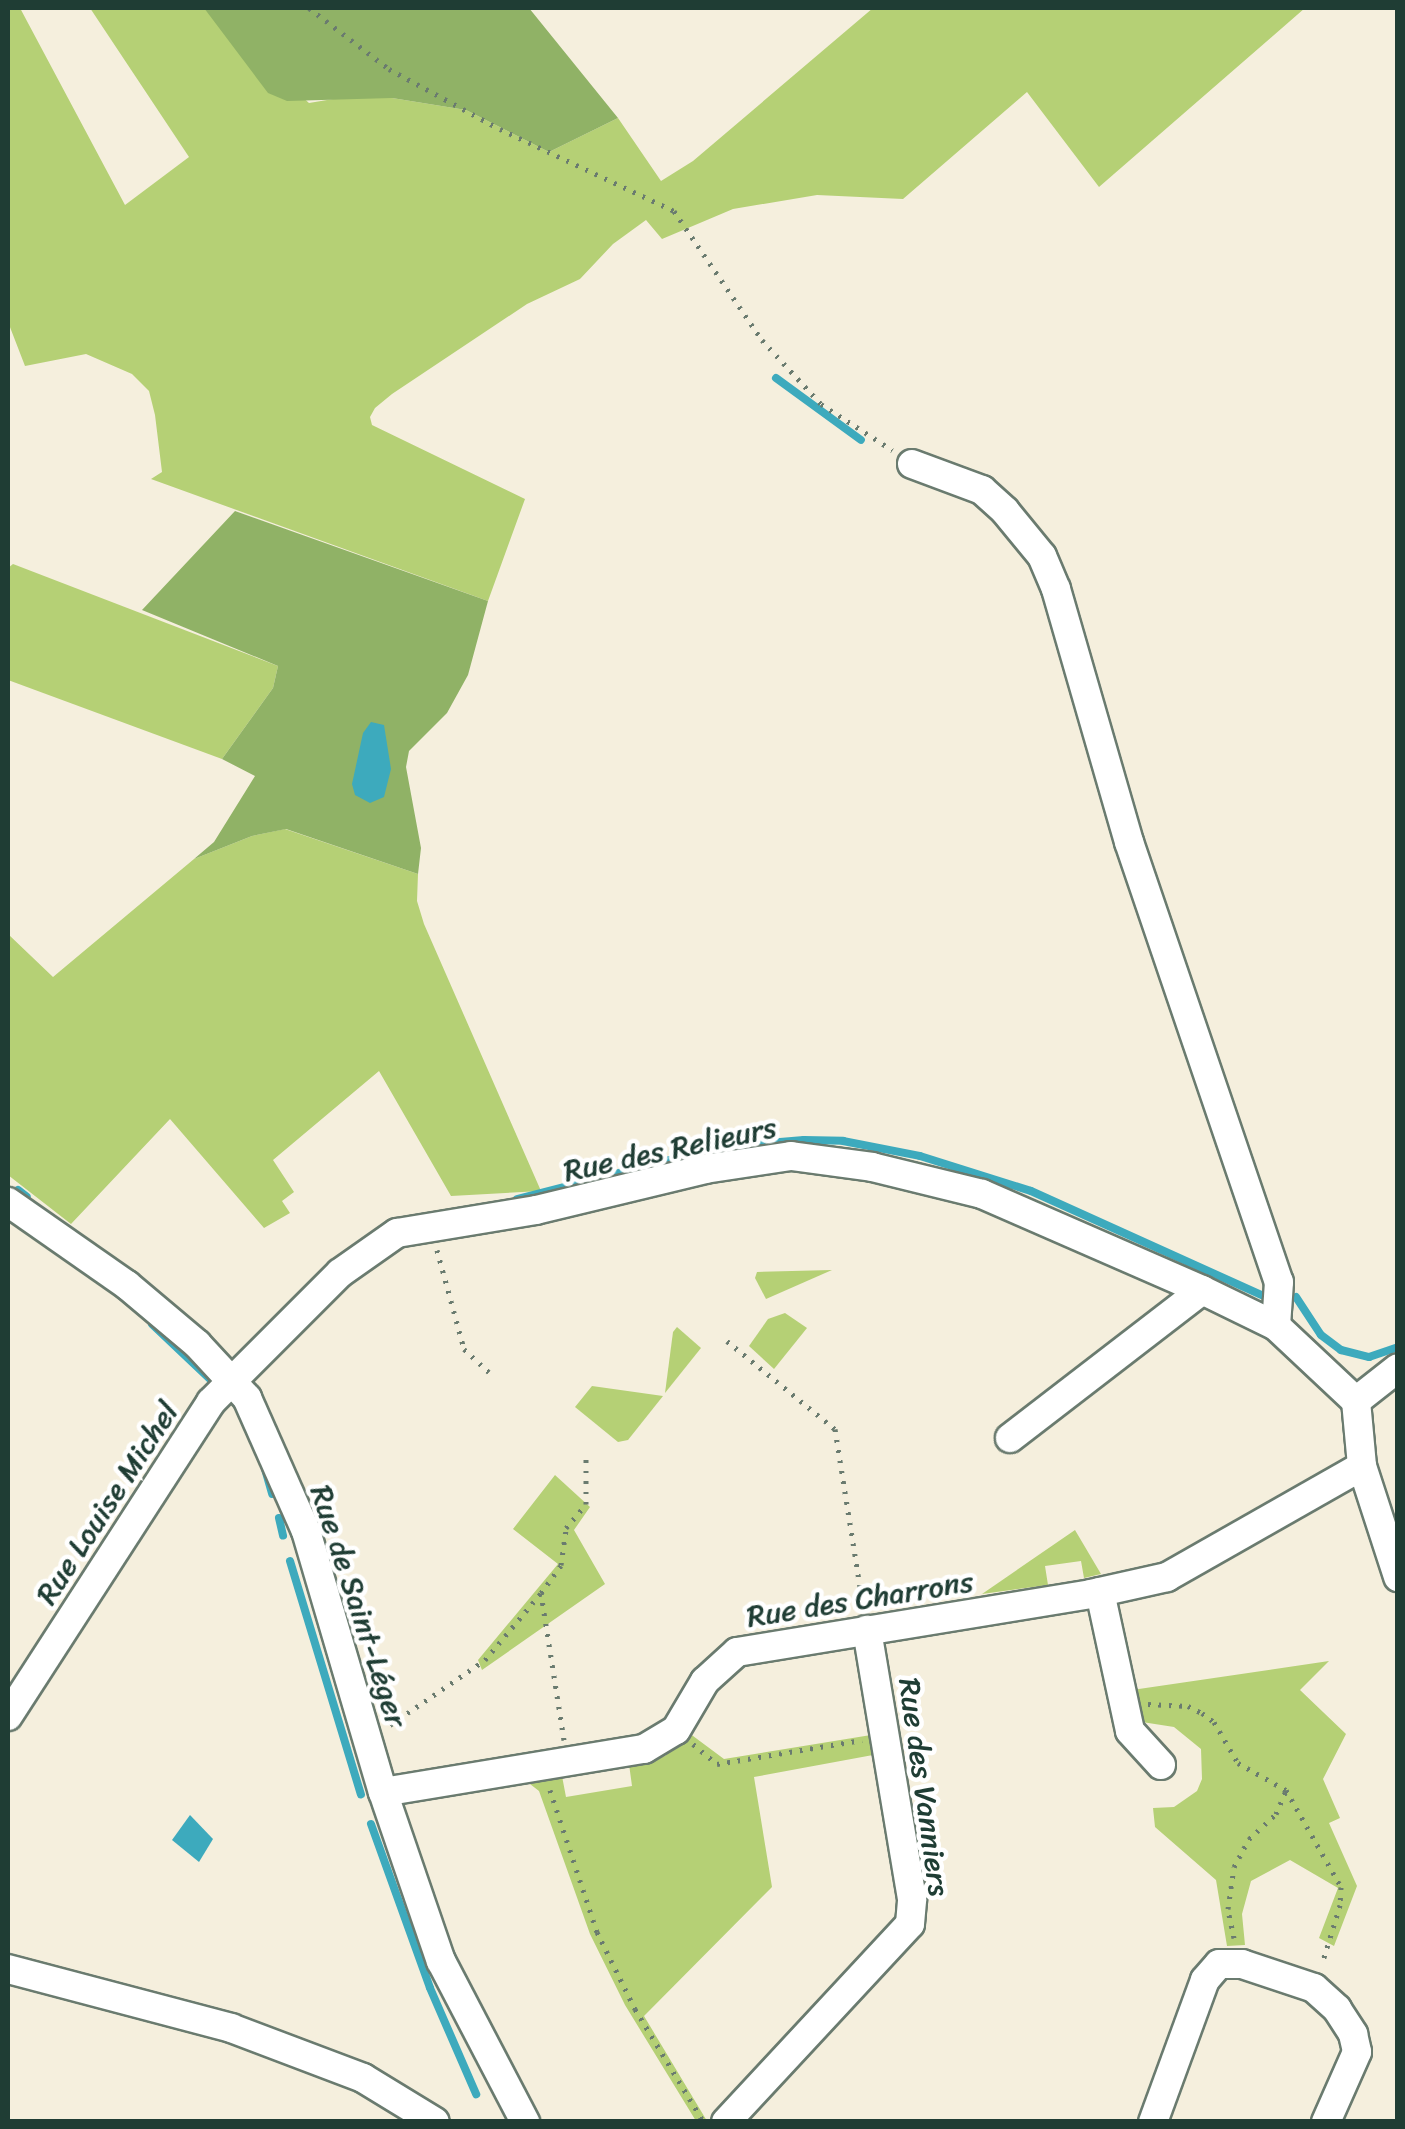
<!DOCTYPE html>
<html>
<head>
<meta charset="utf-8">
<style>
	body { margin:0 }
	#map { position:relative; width:1405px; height:2129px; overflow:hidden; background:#f5efdd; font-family:Sriracha,sans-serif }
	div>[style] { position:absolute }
	.green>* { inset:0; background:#b5d075 }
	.forest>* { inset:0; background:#90b266 }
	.water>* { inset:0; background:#3daabd }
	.stream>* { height:8px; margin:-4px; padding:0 4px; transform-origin:4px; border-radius:4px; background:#3daabd }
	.path>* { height:5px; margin-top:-2.5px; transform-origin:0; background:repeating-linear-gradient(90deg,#6a7b6f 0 2.5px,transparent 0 10.5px) }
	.roads { filter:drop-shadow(2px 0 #6a7b6f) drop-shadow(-2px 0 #6a7b6f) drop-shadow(0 2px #6a7b6f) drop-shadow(0 -2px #6a7b6f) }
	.minor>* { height:28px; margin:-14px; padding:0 14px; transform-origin:14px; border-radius:14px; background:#fff }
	span { translate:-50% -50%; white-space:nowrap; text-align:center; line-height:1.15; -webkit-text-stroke:9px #fff; paint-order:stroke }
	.street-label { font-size:30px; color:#1f3d34 }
	.frame { position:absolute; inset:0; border:10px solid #1f3d34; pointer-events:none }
</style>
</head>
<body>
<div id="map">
	<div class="green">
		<div style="clip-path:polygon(8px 8px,20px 8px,125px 205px,189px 157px,90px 8px,204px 8px,309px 103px,339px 98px,392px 98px,466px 110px,549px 152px,618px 118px,661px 181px,693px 161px,873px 8px,1305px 8px,1099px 187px,1027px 92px,903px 199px,817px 195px,733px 209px,662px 239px,646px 220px,613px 244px,580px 279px,527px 304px,392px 394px,375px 408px,370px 417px,372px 425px,525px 499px,488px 601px,151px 479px,162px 472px,155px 415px,149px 391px,132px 374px,86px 354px,25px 366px,8px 322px)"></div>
		<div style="clip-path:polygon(13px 564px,278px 666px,273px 688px,222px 759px,8px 680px,8px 568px)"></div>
		<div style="clip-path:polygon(285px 829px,418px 874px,417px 901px,424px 924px,541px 1191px,451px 1196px,379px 1071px,273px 1160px,294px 1192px,282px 1201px,290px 1213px,264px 1228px,170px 1119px,71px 1224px,8px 1175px,8px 934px,53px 977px,194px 859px,252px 836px)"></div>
		<div style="clip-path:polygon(832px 1270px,766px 1299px,755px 1278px,757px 1272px)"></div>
		<div style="clip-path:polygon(785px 1313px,807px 1328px,774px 1369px,749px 1346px,768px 1319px)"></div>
		<div style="clip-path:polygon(677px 1327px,701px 1348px,665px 1393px,673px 1332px)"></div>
		<div style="clip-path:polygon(592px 1386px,663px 1396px,628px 1440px,618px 1442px,575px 1407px)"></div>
		<div style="clip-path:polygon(555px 1475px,590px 1507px,574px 1530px,605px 1584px,482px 1670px,478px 1660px,558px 1564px,513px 1529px)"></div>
		<div style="clip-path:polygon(1075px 1530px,1101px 1574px,1084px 1578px,1081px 1561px,1045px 1566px,1048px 1585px,982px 1594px)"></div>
		<div style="clip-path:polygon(1329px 1661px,1300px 1690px,1346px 1734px,1323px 1779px,1340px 1818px,1329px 1823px,1357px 1886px,1334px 1946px,1319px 1938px,1338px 1888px,1290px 1860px,1251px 1881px,1242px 1914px,1245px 1945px,1227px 1946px,1216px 1880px,1155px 1827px,1153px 1808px,1174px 1807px,1197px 1791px,1202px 1779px,1201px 1749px,1174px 1727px,1142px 1722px,1132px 1690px)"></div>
		<div style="clip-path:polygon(689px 1733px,724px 1759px,871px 1735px,873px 1755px,754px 1777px,772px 1887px,644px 2016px,707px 2121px,696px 2121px,625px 2005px,590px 1934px,539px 1791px,530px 1784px,562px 1776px,566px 1797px,632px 1786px,629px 1764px,665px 1756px)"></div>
	</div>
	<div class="forest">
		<div style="clip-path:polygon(204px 8px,529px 8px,618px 118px,549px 152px,466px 110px,392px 98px,287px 101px,268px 93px)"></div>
		<div style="clip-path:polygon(235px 511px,488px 601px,468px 675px,447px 713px,409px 751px,406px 767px,421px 848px,418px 874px,286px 829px,252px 836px,194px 859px,214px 842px,255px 776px,222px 759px,273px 688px,278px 666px,142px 610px)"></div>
	</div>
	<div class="water">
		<div style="clip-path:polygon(371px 722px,384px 725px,391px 769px,384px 797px,370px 803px,355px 795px,352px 784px,363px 733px)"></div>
		<div style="clip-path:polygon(190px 1815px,213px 1839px,199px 1862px,172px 1840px)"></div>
	</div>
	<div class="stream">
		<div style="left:776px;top:378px;width:105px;rotate:36.1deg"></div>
		<div style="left:18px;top:1190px;width:11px;rotate:38deg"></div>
		<div style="left:517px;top:1199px;width:209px;rotate:-14.4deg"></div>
		<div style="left:719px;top:1147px;width:85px;rotate:-4.7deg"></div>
		<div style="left:804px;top:1140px;width:39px;rotate:1deg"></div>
		<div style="left:843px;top:1141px;width:78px;rotate:11deg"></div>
		<div style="left:920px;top:1156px;width:116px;rotate:17.5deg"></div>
		<div style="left:1031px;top:1191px;width:258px;rotate:24.3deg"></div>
		<div style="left:1266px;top:1297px;width:4px;rotate:-63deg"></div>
		<div style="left:1296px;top:1297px;width:45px;rotate:56.7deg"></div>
		<div style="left:1321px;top:1335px;width:25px;rotate:37deg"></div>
		<div style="left:1341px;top:1350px;width:29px;rotate:14deg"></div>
		<div style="left:1369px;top:1357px;width:31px;rotate:-19deg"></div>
		<div style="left:152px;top:1324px;width:80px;rotate:43.5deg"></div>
		<div style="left:265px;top:1469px;width:26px;rotate:74deg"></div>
		<div style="left:279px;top:1518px;width:18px;rotate:77deg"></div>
		<div style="left:290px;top:1561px;width:244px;rotate:73.1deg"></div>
		<div style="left:371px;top:1824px;width:174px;rotate:70.2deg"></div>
		<div style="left:430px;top:1988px;width:116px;rotate:66.5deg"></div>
	</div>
	<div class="path">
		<div style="left:309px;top:8px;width:101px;rotate:37.3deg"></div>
		<div style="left:389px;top:69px;width:126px;rotate:28.4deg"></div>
		<div style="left:500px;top:129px;width:192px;rotate:25.2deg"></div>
		<div style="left:674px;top:211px;width:156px;rotate:55.7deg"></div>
		<div style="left:762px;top:340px;width:87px;rotate:47.3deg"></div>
		<div style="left:821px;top:404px;width:85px;rotate:32.9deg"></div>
		<div style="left:437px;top:1250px;width:103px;rotate:74.7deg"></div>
		<div style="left:464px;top:1349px;width:34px;rotate:43deg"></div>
		<div style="left:727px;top:1341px;width:139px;rotate:39.2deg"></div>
		<div style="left:835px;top:1429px;width:178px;rotate:81deg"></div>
		<div style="left:1148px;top:1704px;width:40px;rotate:2.9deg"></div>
		<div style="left:1188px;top:1706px;width:16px;rotate:27deg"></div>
		<div style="left:1202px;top:1713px;width:15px;rotate:37deg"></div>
		<div style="left:1214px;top:1722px;width:48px;rotate:59.7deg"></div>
		<div style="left:1238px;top:1763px;width:55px;rotate:29.4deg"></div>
		<div style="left:1286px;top:1790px;width:112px;rotate:60.4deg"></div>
		<div style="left:1341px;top:1887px;width:18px;rotate:93deg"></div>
		<div style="left:1340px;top:1905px;width:62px;rotate:107deg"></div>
		<div style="left:390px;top:1725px;width:115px;rotate:-34.4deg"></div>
		<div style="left:485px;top:1660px;width:87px;rotate:-50.1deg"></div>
		<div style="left:564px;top:1740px;width:149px;rotate:-98.9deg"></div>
		<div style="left:541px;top:1593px;width:34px;rotate:-54deg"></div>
		<div style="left:561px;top:1565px;width:37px;rotate:-82deg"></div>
		<div style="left:566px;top:1528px;width:31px;rotate:-50deg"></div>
		<div style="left:586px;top:1504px;width:46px;rotate:-90deg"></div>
		<div style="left:693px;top:1744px;width:31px;rotate:40deg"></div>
		<div style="left:717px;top:1764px;width:147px;rotate:-9.4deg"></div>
		<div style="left:550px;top:1790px;width:150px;rotate:71.7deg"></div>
		<div style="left:597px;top:1932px;width:86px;rotate:63.7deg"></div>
		<div style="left:635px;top:2009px;width:129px;rotate:58.7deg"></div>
		<div style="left:1234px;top:1938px;width:30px;rotate:-102deg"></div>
		<div style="left:1228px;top:1909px;width:42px;rotate:-81.9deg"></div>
		<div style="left:1234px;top:1867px;width:32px;rotate:-62deg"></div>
		<div style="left:1249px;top:1839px;width:37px;rotate:-43deg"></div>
		<div style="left:1276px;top:1814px;width:26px;rotate:-67deg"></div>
	</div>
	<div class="roads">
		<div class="minor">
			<div style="left:912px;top:464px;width:75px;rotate:20.4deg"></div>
			<div style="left:982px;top:490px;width:31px;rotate:42deg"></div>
			<div style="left:1005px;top:511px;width:58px;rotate:50.6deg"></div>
			<div style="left:1042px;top:556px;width:36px;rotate:67deg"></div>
			<div style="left:1056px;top:589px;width:263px;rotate:73.9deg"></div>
			<div style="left:1129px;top:842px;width:465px;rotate:71.2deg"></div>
			<div style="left:1279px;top:1282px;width:44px;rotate:93.9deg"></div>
			<div style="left:8px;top:1202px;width:145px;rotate:34.9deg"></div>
			<div style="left:127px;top:1285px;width:92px;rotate:40.1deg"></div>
			<div style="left:197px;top:1344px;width:74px;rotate:47.2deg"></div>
			<div style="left:247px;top:1398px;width:145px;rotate:66.1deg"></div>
			<div style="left:306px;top:1531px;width:272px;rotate:73.6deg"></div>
			<div style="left:383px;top:1792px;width:179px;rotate:71.1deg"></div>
			<div style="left:441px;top:1961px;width:182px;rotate:62.4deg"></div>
			<div style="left:1356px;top:1401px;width:65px;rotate:84.7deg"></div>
			<div style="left:1362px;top:1466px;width:117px;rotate:72deg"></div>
			<div style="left:1356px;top:1401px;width:53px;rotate:-38.2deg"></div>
			<div style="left:1010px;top:1438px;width:242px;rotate:-37.6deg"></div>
			<div style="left:1100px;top:1592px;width:142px;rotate:77.8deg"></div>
			<div style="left:1130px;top:1731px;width:46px;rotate:47.6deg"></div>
			<div style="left:8px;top:1716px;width:374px;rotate:-57.1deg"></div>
			<div style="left:211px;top:1402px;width:182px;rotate:-45deg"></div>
			<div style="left:340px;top:1273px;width:70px;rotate:-35.1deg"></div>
			<div style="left:397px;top:1233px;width:141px;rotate:-9.4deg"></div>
			<div style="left:536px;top:1210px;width:174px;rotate:-13.6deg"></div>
			<div style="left:705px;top:1169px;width:87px;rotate:-8.6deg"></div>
			<div style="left:791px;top:1156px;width:82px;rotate:7.7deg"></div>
			<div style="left:872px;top:1167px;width:113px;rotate:13.8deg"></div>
			<div style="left:982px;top:1194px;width:240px;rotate:23.6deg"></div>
			<div style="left:1202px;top:1290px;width:82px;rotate:25.9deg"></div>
			<div style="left:1276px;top:1326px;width:110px;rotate:43.2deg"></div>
			<div style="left:383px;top:1792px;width:265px;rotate:-9.4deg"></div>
			<div style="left:644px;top:1749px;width:37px;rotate:-31deg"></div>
			<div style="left:676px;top:1730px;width:57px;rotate:-59.4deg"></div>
			<div style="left:705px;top:1681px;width:43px;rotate:-42.2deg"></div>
			<div style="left:737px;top:1652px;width:359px;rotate:-9.3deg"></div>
			<div style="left:1091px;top:1594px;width:78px;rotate:-12.6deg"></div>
			<div style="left:1167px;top:1577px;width:224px;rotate:-29.6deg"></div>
			<div style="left:8px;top:1969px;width:231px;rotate:14.8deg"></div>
			<div style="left:231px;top:2028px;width:141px;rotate:20.7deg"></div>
			<div style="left:363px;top:2078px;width:84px;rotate:31.4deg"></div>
			<div style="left:726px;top:2122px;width:270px;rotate:-47.1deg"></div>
			<div style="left:910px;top:1924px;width:25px;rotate:-85deg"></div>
			<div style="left:912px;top:1899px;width:273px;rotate:-99.5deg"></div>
			<div style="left:1153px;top:2122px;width:151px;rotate:-69.9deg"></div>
			<div style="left:1205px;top:1980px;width:21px;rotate:-49deg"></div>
			<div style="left:1219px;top:1964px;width:23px"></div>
			<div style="left:1242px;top:1964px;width:76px;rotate:18.4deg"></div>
			<div style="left:1314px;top:1988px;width:31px;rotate:42deg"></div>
			<div style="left:1337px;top:2009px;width:30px;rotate:57deg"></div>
			<div style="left:1353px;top:2034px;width:18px;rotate:77deg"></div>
			<div style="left:1357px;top:2052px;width:77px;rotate:113.9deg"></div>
		</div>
	</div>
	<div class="street-label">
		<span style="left:670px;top:1149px;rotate:-12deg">Rue des Relieurs</span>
		<span style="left:107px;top:1503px;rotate:-57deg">Rue Louise Michel</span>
		<span style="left:860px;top:1599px;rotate:-9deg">Rue des Charrons</span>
		<span style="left:359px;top:1606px;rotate:72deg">Rue de Saint-Léger</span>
		<span style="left:924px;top:1787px;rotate:82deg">Rue des Vanniers</span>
	</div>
	<div class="frame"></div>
</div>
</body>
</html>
